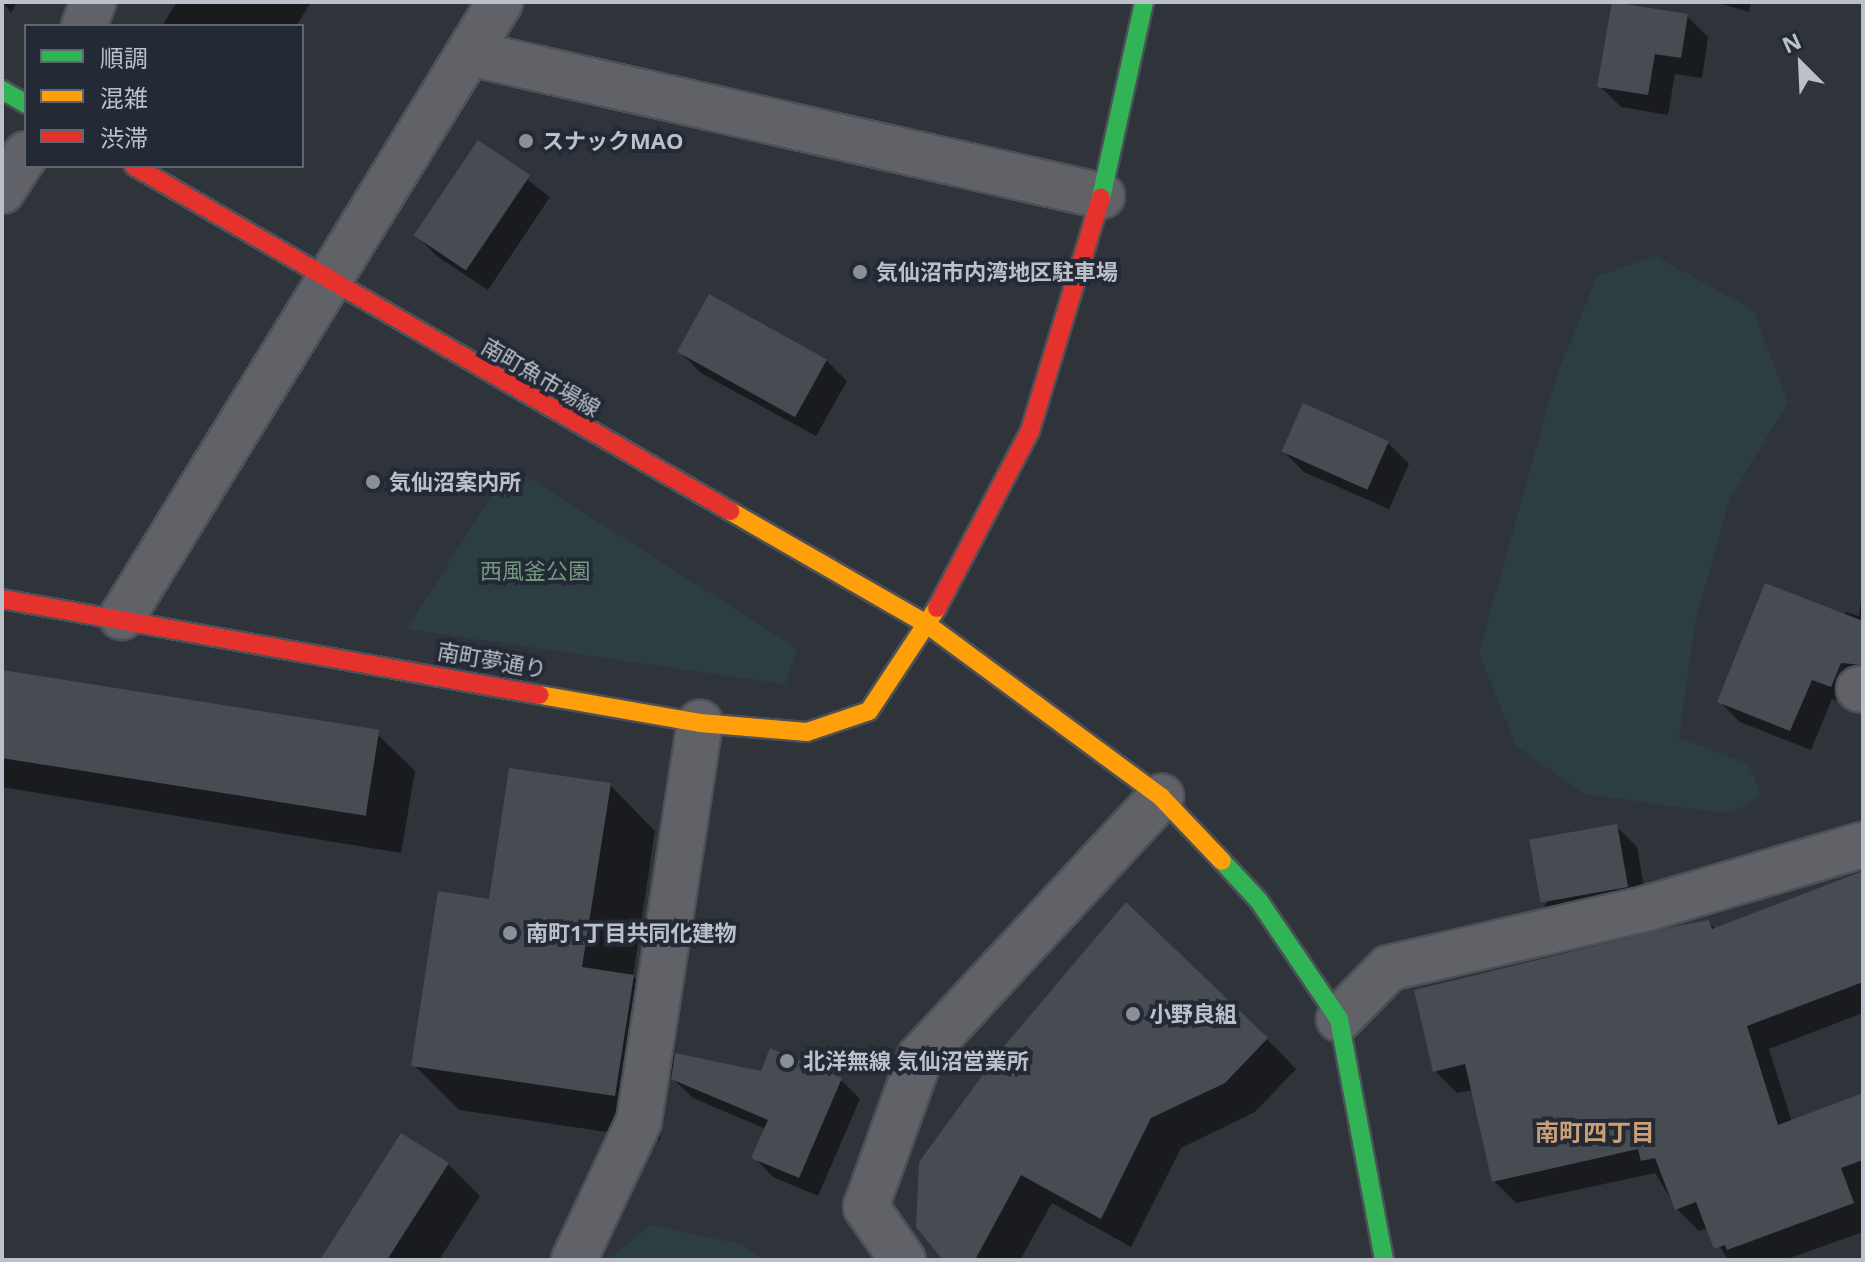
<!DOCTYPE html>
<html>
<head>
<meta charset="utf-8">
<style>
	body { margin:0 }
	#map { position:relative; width:1865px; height:1262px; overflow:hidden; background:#2f343b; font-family:"Open Sans","Noto Sans JP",sans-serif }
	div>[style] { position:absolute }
	.green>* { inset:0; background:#2d3e41 }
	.shadow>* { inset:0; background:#0007 }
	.building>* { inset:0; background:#474b52; transform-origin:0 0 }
	.roads { filter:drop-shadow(2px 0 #4d5056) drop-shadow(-2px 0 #4d5056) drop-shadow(0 2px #4d5056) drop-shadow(0 -2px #4d5056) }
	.street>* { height:44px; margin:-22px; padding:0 22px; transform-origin:22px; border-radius:22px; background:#606268 }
	.fast>* { height:18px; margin:-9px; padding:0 9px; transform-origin:9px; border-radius:9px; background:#30b455 }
	.slow>* { height:18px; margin:-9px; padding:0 9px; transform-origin:9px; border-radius:9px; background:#ff9f0a }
	.jam>* { height:18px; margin:-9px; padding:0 9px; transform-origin:9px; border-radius:9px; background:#e5322d }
	.dots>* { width:22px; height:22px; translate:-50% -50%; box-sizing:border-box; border:4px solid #232a36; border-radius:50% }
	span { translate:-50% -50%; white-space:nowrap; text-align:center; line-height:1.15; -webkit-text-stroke:8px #232a36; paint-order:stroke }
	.poi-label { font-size:22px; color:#bbc0ca; font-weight:700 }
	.left { translate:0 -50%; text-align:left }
	.street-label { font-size:22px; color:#bbc0ca }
	.park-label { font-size:22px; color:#75987f }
	.neighbourhood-label { font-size:24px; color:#cb9f76; font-weight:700 }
	.frame { position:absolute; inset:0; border:4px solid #bbc0ca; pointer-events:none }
	.legend { position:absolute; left:24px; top:24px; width:280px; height:144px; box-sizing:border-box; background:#232a36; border:2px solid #606671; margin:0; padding:10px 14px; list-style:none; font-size:24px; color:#bbc0ca }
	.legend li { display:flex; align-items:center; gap:16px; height:40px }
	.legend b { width:40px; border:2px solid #606671 }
	.north { position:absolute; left:1761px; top:24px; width:80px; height:80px; -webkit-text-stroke:6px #232a36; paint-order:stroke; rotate:336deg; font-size:22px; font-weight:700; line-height:32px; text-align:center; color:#bbc0ca }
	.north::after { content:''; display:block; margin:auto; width:28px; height:36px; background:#bbc0ca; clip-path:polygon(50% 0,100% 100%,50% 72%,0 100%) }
</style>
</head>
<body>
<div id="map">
	<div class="green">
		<div style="clip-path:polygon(1655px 256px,1753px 310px,1788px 402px,1730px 498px,1695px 622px,1679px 738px,1748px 764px,1761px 794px,1731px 814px,1585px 794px,1516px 746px,1479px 653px,1556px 377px,1597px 277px)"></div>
		<div style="clip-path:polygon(510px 466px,798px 649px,785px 684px,407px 629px)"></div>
		<div style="clip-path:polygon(651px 1225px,743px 1245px,763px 1260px,607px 1260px)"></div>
	</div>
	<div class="shadow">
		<div style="clip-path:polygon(2px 2px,17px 2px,11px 13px)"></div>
		<div style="clip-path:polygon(177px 2px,311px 2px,296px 26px,162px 26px)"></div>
		<div style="clip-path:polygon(1715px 2px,1751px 2px,1749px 12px)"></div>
		<div style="clip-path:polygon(1687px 16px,1708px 37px,1702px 78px,1675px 74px,1668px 115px,1621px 107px,1600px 86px)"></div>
		<div style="clip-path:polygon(479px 143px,550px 197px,488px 290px,438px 257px,417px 236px)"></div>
		<div style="clip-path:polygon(680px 352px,826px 360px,847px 381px,816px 436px,701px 373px)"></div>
		<div style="clip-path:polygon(1388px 443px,1409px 464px,1389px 509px,1304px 472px,1283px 451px)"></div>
		<div style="clip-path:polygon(1863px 584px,1863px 690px,1852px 707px,1832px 699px,1811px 750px,1740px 722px,1719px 701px,1846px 612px,1859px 616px)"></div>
		<div style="clip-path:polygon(2px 672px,378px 735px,415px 771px,401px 853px,2px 787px)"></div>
		<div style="clip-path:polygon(610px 785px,655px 831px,633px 976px,679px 1022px,674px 1055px,762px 1073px,841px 1080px,860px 1099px,818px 1196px,773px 1177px,754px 1157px,766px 1129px,693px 1098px,670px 1076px,660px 1140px,459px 1110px,414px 1065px,490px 902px)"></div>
		<div style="clip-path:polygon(1616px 826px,1637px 847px,1648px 908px,1565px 927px,1544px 906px)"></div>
		<div style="clip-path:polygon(1863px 873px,1863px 1013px,1769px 1049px,1792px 1122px,1863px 1104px,1863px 1232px,1784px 1260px,1728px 1260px,1708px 1228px,1699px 1231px,1677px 1209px,1655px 1173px,1516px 1203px,1494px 1181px,1473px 1090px,1457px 1093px,1435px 1071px,1708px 922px,1716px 929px)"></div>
		<div style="clip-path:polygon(1267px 1039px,1296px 1069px,1255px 1112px,1181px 1148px,1131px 1247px,1052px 1203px,1020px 1260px,946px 1260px,918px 1226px)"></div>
		<div style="clip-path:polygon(448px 1164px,480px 1196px,439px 1260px,322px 1260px)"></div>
	</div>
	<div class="building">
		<div style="clip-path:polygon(1612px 2px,1688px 14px,1681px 58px,1655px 54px,1648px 95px,1597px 87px)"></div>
		<div style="left:478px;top:140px;width:63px;height:115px;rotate:34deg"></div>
		<div style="left:709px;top:294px;width:135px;height:66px;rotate:29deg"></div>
		<div style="left:1303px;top:403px;width:94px;height:53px;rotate:24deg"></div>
		<div style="clip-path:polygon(1765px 583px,1863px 621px,1863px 665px,1841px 663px,1831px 687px,1812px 680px,1790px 731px,1717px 702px)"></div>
		<div style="left:2px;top:670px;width:382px;height:87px;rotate:9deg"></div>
		<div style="clip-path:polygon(509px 768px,611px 783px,582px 967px,634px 975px,615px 1096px,411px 1066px,438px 891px,489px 899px)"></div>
		<div style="left:1617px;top:824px;width:64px;height:89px;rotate:80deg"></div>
		<div style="clip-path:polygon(1863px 871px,1863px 982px,1747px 1026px,1778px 1125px,1863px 1093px,1863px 1160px,1841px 1168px,1854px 1203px,1727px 1250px,1725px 1245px,1714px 1249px,1696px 1202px,1675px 1210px,1655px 1158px,1641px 1161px,1638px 1149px,1492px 1182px,1465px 1064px,1433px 1072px,1414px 990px,1677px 926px,1709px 920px,1712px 929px)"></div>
		<div style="clip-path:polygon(1126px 902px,1268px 1038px,1225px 1083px,1151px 1118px,1101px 1219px,1021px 1175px,975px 1260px,943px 1260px,916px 1227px,919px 1162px,1001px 1050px)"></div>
		<div style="clip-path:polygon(770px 1048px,842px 1078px,799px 1178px,751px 1158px,768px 1120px,671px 1079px,675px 1053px,761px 1071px)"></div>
		<div style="clip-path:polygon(401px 1133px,449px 1163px,387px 1260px,320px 1260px)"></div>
	</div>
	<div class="roads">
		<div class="street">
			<div style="left:84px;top:26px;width:26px;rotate:-69deg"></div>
			<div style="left:469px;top:53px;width:649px;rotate:12.73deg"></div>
			<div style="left:2px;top:191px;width:44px;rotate:-57deg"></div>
			<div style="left:122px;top:617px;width:722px;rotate:-58.42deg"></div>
			<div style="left:1859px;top:689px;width:4px;rotate:14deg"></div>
			<div style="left:1339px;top:1019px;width:71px;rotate:-45.6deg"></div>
			<div style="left:1389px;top:968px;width:263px;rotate:-13deg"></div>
			<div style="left:1645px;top:909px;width:227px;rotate:-16.4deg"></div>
			<div style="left:574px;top:1260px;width:153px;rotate:-64.9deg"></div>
			<div style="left:639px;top:1121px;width:403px;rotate:-81.3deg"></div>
			<div style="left:903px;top:1260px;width:65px;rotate:-124.9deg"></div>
			<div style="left:866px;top:1207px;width:159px;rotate:-70.2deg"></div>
			<div style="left:920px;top:1057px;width:355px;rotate:-47.2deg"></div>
		</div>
		<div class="fast">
			<div style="left:2px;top:90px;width:28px;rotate:30deg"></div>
			<div style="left:1101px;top:198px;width:201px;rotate:-77.6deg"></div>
			<div style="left:1222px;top:861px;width:54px;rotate:47.2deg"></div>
			<div style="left:1259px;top:901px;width:143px;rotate:55.9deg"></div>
			<div style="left:1339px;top:1019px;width:245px;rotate:79.4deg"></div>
		</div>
		<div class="slow">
			<div style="left:730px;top:511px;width:228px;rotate:29.9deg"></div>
			<div style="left:928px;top:625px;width:290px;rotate:36.4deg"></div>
			<div style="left:1161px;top:797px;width:88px;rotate:46.4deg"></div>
			<div style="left:540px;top:695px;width:162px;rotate:9.9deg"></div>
			<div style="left:700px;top:723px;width:107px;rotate:4.8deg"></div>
			<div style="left:807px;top:732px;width:65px;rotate:-18.7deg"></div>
			<div style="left:869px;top:711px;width:123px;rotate:-56.6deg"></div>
		</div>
		<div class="jam">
			<div style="left:134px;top:166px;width:689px;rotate:30.06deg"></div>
			<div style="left:2px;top:599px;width:546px;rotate:10.12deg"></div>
			<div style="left:937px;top:608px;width:200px;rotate:-62.3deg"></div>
			<div style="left:1030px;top:431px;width:244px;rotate:-73.1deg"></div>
		</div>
	</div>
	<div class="dots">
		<div style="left:526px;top:141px;background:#8a8f98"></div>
		<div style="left:860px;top:272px;background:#8a8f98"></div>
		<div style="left:373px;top:482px;background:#8a8f98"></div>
		<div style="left:510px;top:933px;background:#8a8f98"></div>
		<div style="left:1133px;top:1014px;background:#8a8f98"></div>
		<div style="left:787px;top:1061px;background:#8a8f98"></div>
	</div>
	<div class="poi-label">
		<span class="left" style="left:542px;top:141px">スナックMAO</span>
		<span class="left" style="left:876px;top:272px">気仙沼市内湾地区駐車場</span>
		<span class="left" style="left:389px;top:482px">気仙沼案内所</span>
		<span class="left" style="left:526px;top:933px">南町1丁目共同化建物</span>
		<span class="left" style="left:1149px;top:1014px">小野良組</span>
		<span class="left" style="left:803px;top:1061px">北洋無線 気仙沼営業所</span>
	</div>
	<div class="street-label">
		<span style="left:541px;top:377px;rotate:30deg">南町魚市場線</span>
		<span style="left:492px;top:660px;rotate:10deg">南町夢通り</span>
	</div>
	<div class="park-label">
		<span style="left:535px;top:571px">西風釜公園</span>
	</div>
	<div class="neighbourhood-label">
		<span style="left:1595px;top:1132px">南町四丁目</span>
	</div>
	<div class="frame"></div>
	<ul class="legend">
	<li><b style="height:10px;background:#30b455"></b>順調</li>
	<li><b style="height:10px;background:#ff9f0a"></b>混雑</li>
	<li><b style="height:10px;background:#e5322d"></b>渋滞</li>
	</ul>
	<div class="north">N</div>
</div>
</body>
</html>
